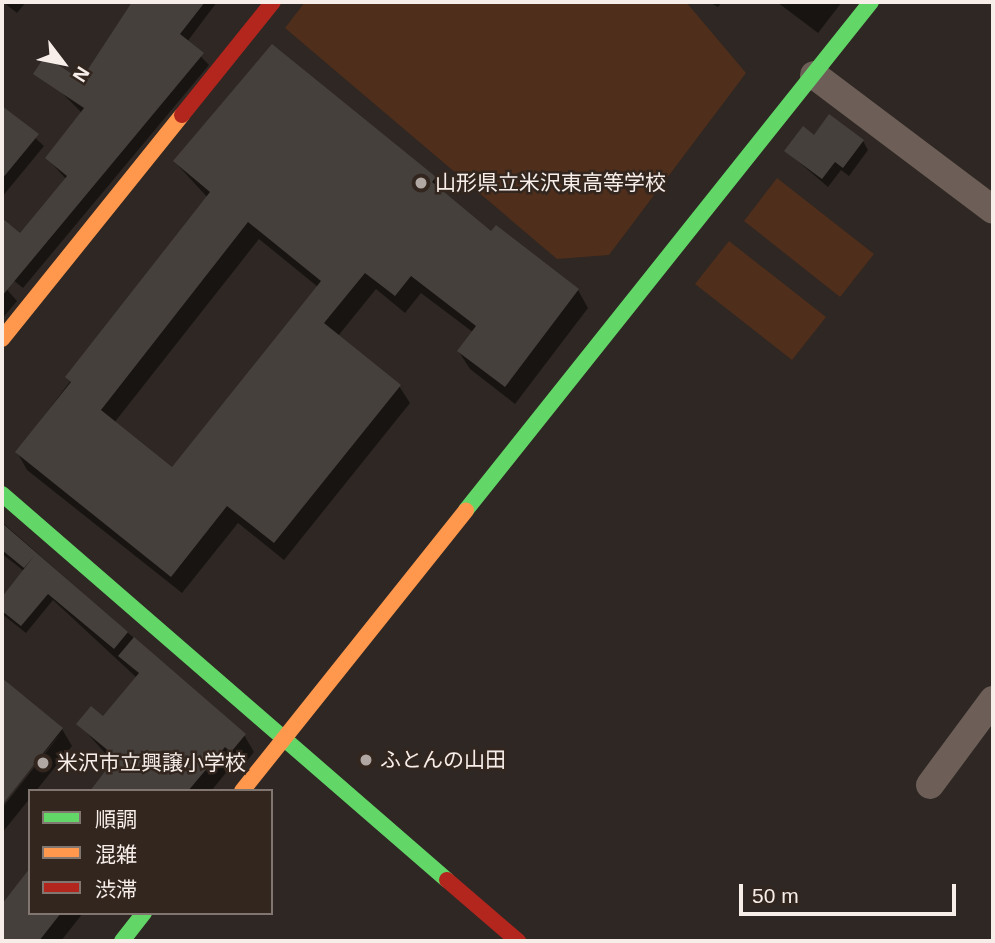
<!DOCTYPE html>
<html>
<head>
<meta charset="utf-8">
<style>
	body { margin:0 }
	#map { position:relative; width:995px; height:943px; overflow:hidden; background:#2e2723; font-family:Helvetica,"Noto Sans JP",sans-serif }
	div>[style] { position:absolute }
	.green>* { inset:0; background:#4f2e1b }
	.shadow>* { inset:0; background:#0007 }
	.building>* { inset:0; background:#46403d }
	.street>* { height:28px; margin:-14px; padding:0 14px; transform-origin:14px; border-radius:14px; background:#6d5f58 }
	.fast>* { height:16px; margin:-8px; padding:0 8px; transform-origin:8px; border-radius:8px; background:#63d668 }
	.slow>* { height:16px; margin:-8px; padding:0 8px; transform-origin:8px; border-radius:8px; background:#ff974d }
	.jam>* { height:16px; margin:-8px; padding:0 8px; transform-origin:8px; border-radius:8px; background:#b3261e }
	.dots>* { width:19px; height:19px; translate:-50% -50%; box-sizing:border-box; border:4px solid #32261f; border-radius:50% }
	span { translate:-50% -50%; white-space:nowrap; text-align:center; line-height:1.15; -webkit-text-stroke:5px #32261f; paint-order:stroke }
	.poi-label { font-size:21px; color:#f7eeea }
	.left { translate:0 -50%; text-align:left }
	.frame { position:absolute; inset:0; border:4px solid #f7eeea; pointer-events:none }
	.legend { position:absolute; left:28px; top:789px; width:245px; height:126px; box-sizing:border-box; background:#32261f; border:2px solid #817670; margin:0; padding:9px 12px; list-style:none; font-size:21px; color:#f7eeea }
	.legend li { display:flex; align-items:center; gap:14px; height:35px }
	.legend b { width:35px; border:2px solid #817670 }
	.north { position:absolute; left:28px; top:28px; width:70px; height:70px; -webkit-text-stroke:5px #32261f; paint-order:stroke; rotate:122deg; font-size:19px; font-weight:700; line-height:28px; text-align:center; color:#f7eeea }
	.north::after { content:''; display:block; margin:auto; width:24px; height:32px; background:#f7eeea; clip-path:polygon(50% 0,100% 100%,50% 72%,0 100%) }
	.scale { position:absolute; left:739px; top:884px; width:217px; height:32px; box-sizing:border-box; border:4px solid #f7eeea; border-top:0; padding-left:9px; font-size:21px; line-height:24px; white-space:nowrap; color:#f7eeea; -webkit-text-stroke:5px #32261f; paint-order:stroke }
</style>
</head>
<body>
<div id="map">
	<div class="green">
		<div style="clip-path:polygon(305px 2px,686px 2px,746px 73px,609px 255px,557px 259px,285px 28px)"></div>
		<div style="clip-path:polygon(777px 178px,874px 254px,840px 297px,744px 221px)"></div>
		<div style="clip-path:polygon(729px 241px,826px 317px,792px 360px,695px 284px)"></div>
	</div>
	<div class="shadow">
		<div style="clip-path:polygon(3px 2px,26px 2px,17px 13px)"></div>
		<div style="clip-path:polygon(134px 2px,147px 10px,154px 2px,217px 2px,187px 42px,209px 65px,23px 288px,2px 271px,2px 221px,20px 235px,66px 179px,47px 158px,82px 113px,62px 93px,81px 82px)"></div>
		<div style="clip-path:polygon(709px 2px,722px 2px,718px 7px)"></div>
		<div style="clip-path:polygon(777px 2px,842px 2px,818px 33px)"></div>
		<div style="clip-path:polygon(2px 108px,44px 146px,2px 197px)"></div>
		<div style="clip-path:polygon(863px 141px,868px 150px,849px 176px,841px 170px,828px 187px,786px 151px)"></div>
		<div style="clip-path:polygon(evenodd,175px 162px,435px 178px,444px 194px,492px 233px,578px 290px,588px 308px,515px 404px,470px 369px,459px 352px,474px 333px,421px 293px,405px 313px,376px 289px,338px 336px,399px 386px,410px 403px,284px 560px,238px 523px,182px 593px,27px 470px,17px 452px,208px 198px,175px 162px,259px 239px,318px 287px,173px 470px,114px 423px,259px 239px)"></div>
		<div style="clip-path:polygon(2px 284px,17px 301px,2px 319px)"></div>
		<div style="clip-path:polygon(2px 522px,244px 735px,254px 752px,241px 768px,235px 762px,211px 791px,92px 791px,114px 763px,79px 724px,104px 718px,137px 678px,53px 600px,26px 633px,2px 614px,2px 600px,24px 571px,2px 554px)"></div>
		<div style="clip-path:polygon(4px 682px,62px 729px,72px 746px,2px 833px,2px 808px,62px 732px,2px 802px)"></div>
		<div style="clip-path:polygon(30px 871px,30px 913px,83px 913px,61px 941px,2px 941px,2px 907px)"></div>
	</div>
	<div class="building">
		<div style="clip-path:polygon(132px 2px,205px 2px,180px 34px,204px 53px,2px 296px,2px 218px,20px 233px,67px 176px,45px 158px,84px 108px,33px 74px,45px 56px,81px 80px)"></div>
		<div style="clip-path:polygon(evenodd,272px 44px,436px 177px,432px 182px,491px 231px,496px 225px,579px 289px,505px 387px,457px 351px,476px 326px,411px 276px,395px 296px,365px 273px,324px 323px,401px 385px,274px 543px,227px 506px,171px 577px,15px 452px,71px 382px,65px 377px,210px 192px,173px 161px,272px 44px,248px 222px,321px 281px,172px 467px,101px 410px,248px 222px)"></div>
		<div style="clip-path:polygon(2px 106px,39px 134px,2px 179px)"></div>
		<div style="clip-path:polygon(829px 114px,864px 140px,843px 168px,835px 162px,822px 179px,784px 151px,803px 126px,814px 135px)"></div>
		<div style="clip-path:polygon(2px 523px,128px 632px,114px 649px,48px 594px,21px 626px,2px 611px,2px 597px,34px 556px,24px 568px,2px 550px)"></div>
		<div style="clip-path:polygon(134px 637px,246px 734px,231px 752px,225px 747px,188px 791px,90px 791px,116px 757px,76px 724px,91px 706px,103px 716px,139px 673px,118px 656px)"></div>
		<div style="clip-path:polygon(2px 678px,63px 728px,2px 805px)"></div>
		<div style="clip-path:polygon(30px 868px,30px 913px,61px 913px,39px 941px,2px 941px,2px 904px)"></div>
	</div>
	<div class="street">
		<div style="left:814px;top:75px;width:224px;rotate:37deg"></div>
		<div style="left:930px;top:785px;width:106px;rotate:-53.5deg"></div>
	</div>
	<div class="fast">
		<div style="left:2px;top:494px;width:589px;rotate:40.94deg"></div>
		<div style="left:466px;top:510px;width:650px;rotate:-51.44deg"></div>
		<div style="left:122px;top:941px;width:36px;rotate:-52deg"></div>
	</div>
	<div class="slow">
		<div style="left:2px;top:339px;width:287px;rotate:-51.2deg"></div>
		<div style="left:242px;top:791px;width:359px;rotate:-51.4deg"></div>
	</div>
	<div class="jam">
		<div style="left:182px;top:115px;width:145px;rotate:-51.2deg"></div>
		<div style="left:447px;top:880px;width:94px;rotate:40.7deg"></div>
	</div>
	<div class="dots">
		<div style="left:421px;top:183px;background:#b1a8a4"></div>
		<div style="left:366px;top:760px;background:#b1a8a4"></div>
		<div style="left:43px;top:763px;background:#b1a8a4"></div>
	</div>
	<div class="poi-label">
		<span class="left" style="left:435px;top:183px">山形県立米沢東高等学校</span>
		<span class="left" style="left:380px;top:760px">ふとんの山田</span>
		<span class="left" style="left:57px;top:763px">米沢市立興譲小学校</span>
	</div>
	<div class="frame"></div>
	<ul class="legend">
	<li><b style="height:9px;background:#63d668"></b>順調</li>
	<li><b style="height:9px;background:#ff974d"></b>混雑</li>
	<li><b style="height:9px;background:#b3261e"></b>渋滞</li>
	</ul>
	<div class="north">N</div>
	<div class="scale">50 m</div>
</div>
</body>
</html>
